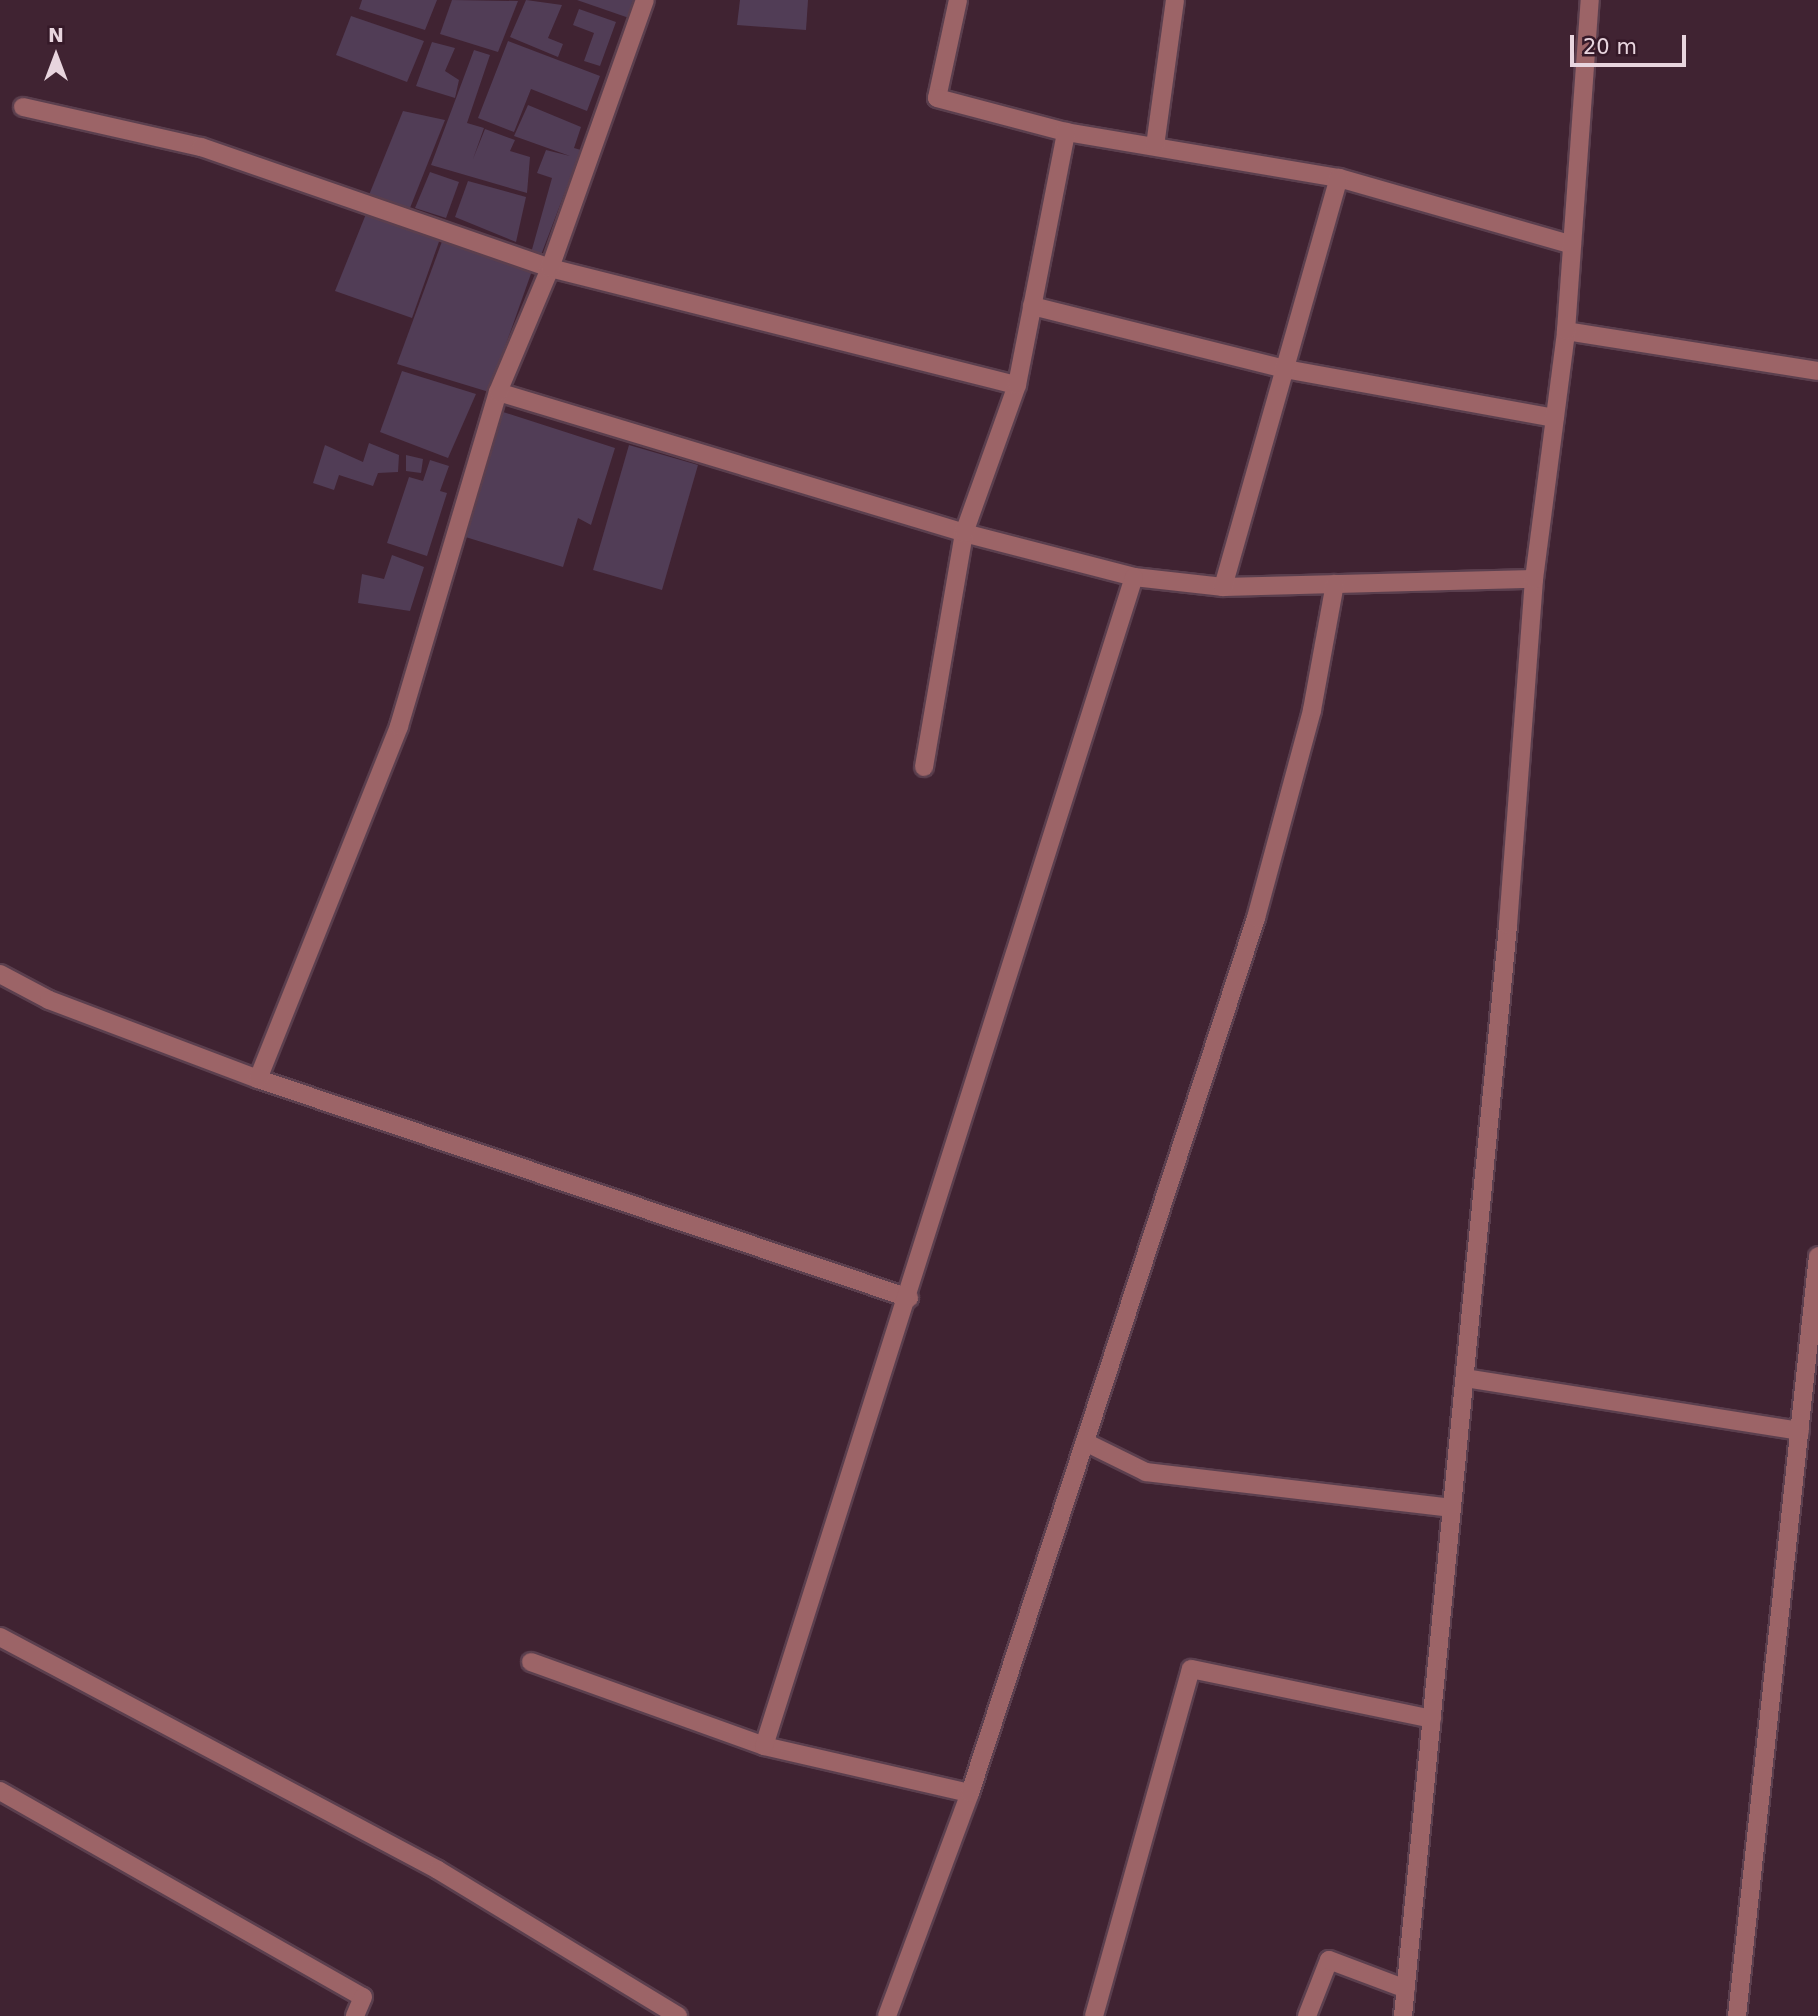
<!DOCTYPE html>
<html>
<head>
<meta charset="utf-8">
<style>
	body { margin:0 }
	#map { position:relative; width:1818px; height:2016px; overflow:hidden; background:#402332; font-family:"DejaVu Sans",sans-serif }
	div>[style] { position:absolute }
	.building>* { inset:0; background:#513d56 }
	.roads { filter:drop-shadow(2px 0 #5b3f4e) drop-shadow(-2px 0 #5b3f4e) drop-shadow(0 2px #5b3f4e) drop-shadow(0 -2px #5b3f4e) }
	.minor>* { height:18px; margin:-9px; padding:0 9px; transform-origin:9px; border-radius:9px; background:#9c6467 }
	span { translate:-50% -50%; white-space:nowrap; text-align:center; line-height:1.15; -webkit-text-stroke:7px #351928; paint-order:stroke }
	.north { position:absolute; left:21px; top:21px; width:70px; height:70px; -webkit-text-stroke:5px #351928; paint-order:stroke; rotate:0deg; font-size:19px; font-weight:700; line-height:28px; text-align:center; color:#e8d5de }
	.north::after { content:''; display:block; margin:auto; width:24px; height:32px; background:#e8d5de; clip-path:polygon(50% 0,100% 100%,50% 72%,0 100%) }
	.scale { position:absolute; left:1570px; top:35px; width:116px; height:32px; box-sizing:border-box; border:4px solid #e8d5de; border-top:0; padding-left:9px; font-size:21px; line-height:24px; white-space:nowrap; color:#e8d5de; -webkit-text-stroke:5px #351928; paint-order:stroke }
</style>
</head>
<body>
<div id="map">
	<div class="building">
		<div style="clip-path:polygon(362px 0,437px 0,425px 30px,359px 9px)"></div>
		<div style="clip-path:polygon(452px 0,518px 1px,498px 52px,440px 34px)"></div>
		<div style="clip-path:polygon(526px 0,562px 5px,548px 38px,563px 44px,558px 57px,510px 37px)"></div>
		<div style="clip-path:polygon(577px 0,634px 0,629px 18px)"></div>
		<div style="clip-path:polygon(740px 0,808px 0,806px 30px,737px 25px)"></div>
		<div style="clip-path:polygon(579px 9px,616px 22px,600px 66px,584px 61px,594px 33px,573px 25px)"></div>
		<div style="clip-path:polygon(351px 16px,424px 41px,407px 82px,336px 55px)"></div>
		<div style="clip-path:polygon(508px 41px,600px 76px,587px 111px,531px 89px,514px 132px,478px 118px)"></div>
		<div style="clip-path:polygon(432px 42px,455px 48px,445px 71px,459px 80px,455px 98px,416px 86px)"></div>
		<div style="clip-path:polygon(474px 50px,490px 55px,467px 123px,484px 128px,473px 159px,485px 129px,515px 140px,510px 151px,530px 157px,527px 193px,431px 165px)"></div>
		<div style="clip-path:polygon(528px 105px,581px 127px,574px 148px,581px 150px,541px 255px,531px 253px,552px 178px,537px 173px,546px 150px,570px 156px,514px 136px)"></div>
		<div style="clip-path:polygon(403px 111px,445px 120px,410px 208px,369px 195px)"></div>
		<div style="clip-path:polygon(430px 172px,459px 182px,446px 218px,415px 208px)"></div>
		<div style="clip-path:polygon(468px 181px,526px 197px,516px 242px,455px 217px)"></div>
		<div style="clip-path:polygon(368px 209px,441px 236px,412px 318px,335px 291px)"></div>
		<div style="clip-path:polygon(444px 236px,533px 268px,489px 392px,397px 364px)"></div>
		<div style="clip-path:polygon(402px 371px,476px 394px,448px 458px,380px 432px)"></div>
		<div style="clip-path:polygon(500px 411px,615px 448px,591px 525px,578px 518px,563px 567px,459px 535px)"></div>
		<div style="clip-path:polygon(369px 443px,399px 455px,398px 472px,378px 473px,373px 486px,339px 475px,334px 490px,313px 483px,325px 445px,363px 462px)"></div>
		<div style="clip-path:polygon(629px 445px,698px 465px,662px 590px,593px 570px)"></div>
		<div style="clip-path:polygon(406px 455px,423px 459px,421px 473px,406px 471px)"></div>
		<div style="clip-path:polygon(430px 460px,449px 466px,440px 491px,447px 493px,427px 556px,387px 543px,409px 477px,423px 481px)"></div>
		<div style="clip-path:polygon(392px 555px,424px 567px,410px 611px,358px 603px,362px 574px,384px 579px)"></div>
	</div>
	<div class="roads">
		<div class="minor">
			<div style="left:958px;top:0;width:100px;rotate:102.1deg"></div>
			<div style="left:937px;top:98px;width:133px;rotate:14.8deg"></div>
			<div style="left:1066px;top:132px;width:277px;rotate:9.6deg"></div>
			<div style="left:1339px;top:178px;width:242px;rotate:16deg"></div>
			<div style="left:23px;top:107px;width:182px;rotate:12.7deg"></div>
			<div style="left:201px;top:147px;width:369px;rotate:19.1deg"></div>
			<div style="left:550px;top:268px;width:481px;rotate:14.1deg"></div>
			<div style="left:1155px;top:146px;width:147px;rotate:-82.2deg"></div>
			<div style="left:1032px;top:306px;width:261px;rotate:14deg"></div>
			<div style="left:1285px;top:369px;width:274px;rotate:10.3deg"></div>
			<div style="left:1566px;top:331px;width:255px;rotate:9deg"></div>
			<div style="left:498px;top:392px;width:487px;rotate:16.8deg"></div>
			<div style="left:964px;top:533px;width:176px;rotate:14.5deg"></div>
			<div style="left:1134px;top:577px;width:90px;rotate:6.4deg"></div>
			<div style="left:1223px;top:587px;width:311px;rotate:-1.5deg"></div>
			<div style="left:1223px;top:587px;width:425px;rotate:-74.2deg"></div>
			<div style="left:924px;top:767px;width:237px;rotate:-80.3deg"></div>
			<div style="left:964px;top:533px;width:157px;rotate:-70.3deg"></div>
			<div style="left:1017px;top:385px;width:258px;rotate:-79deg"></div>
			<div style="left:0;top:974px;width:55px;rotate:28deg"></div>
			<div style="left:49px;top:1000px;width:223px;rotate:20.7deg"></div>
			<div style="left:258px;top:1079px;width:687px;rotate:18.59deg"></div>
			<div style="left:258px;top:1079px;width:380px;rotate:-68.2deg"></div>
			<div style="left:399px;top:726px;width:348px;rotate:-73.5deg"></div>
			<div style="left:498px;top:392px;width:134px;rotate:-67.2deg"></div>
			<div style="left:550px;top:268px;width:284px;rotate:-70.5deg"></div>
			<div style="left:1465px;top:1378px;width:339px;rotate:9deg"></div>
			<div style="left:1085px;top:1442px;width:68px;rotate:26.2deg"></div>
			<div style="left:1146px;top:1472px;width:308px;rotate:6.7deg"></div>
			<div style="left:0;top:1637px;width:496px;rotate:28deg"></div>
			<div style="left:438px;top:1870px;width:281px;rotate:31.3deg"></div>
			<div style="left:531px;top:1662px;width:248px;rotate:19.8deg"></div>
			<div style="left:764px;top:1746px;width:211px;rotate:12.9deg"></div>
			<div style="left:764px;top:1746px;width:1226px;rotate:-72.44deg"></div>
			<div style="left:0;top:1791px;width:417px;rotate:29.6deg"></div>
			<div style="left:363px;top:1997px;width:21px;rotate:113deg"></div>
			<div style="left:887px;top:2016px;width:238px;rotate:-69.6deg"></div>
			<div style="left:970px;top:1793px;width:921px;rotate:-71.9deg"></div>
			<div style="left:1256px;top:918px;width:215px;rotate:-74.9deg"></div>
			<div style="left:1312px;top:710px;width:128px;rotate:-79.7deg"></div>
			<div style="left:1094px;top:2016px;width:360px;rotate:-74.4deg"></div>
			<div style="left:1191px;top:1669px;width:246px;rotate:11.7deg"></div>
			<div style="left:1307px;top:2016px;width:60px;rotate:-68.6deg"></div>
			<div style="left:1329px;top:1960px;width:82px;rotate:20.6deg"></div>
			<div style="left:1403px;top:2016px;width:1096px;rotate:-84.5deg"></div>
			<div style="left:1508px;top:925px;width:347px;rotate:-85.7deg"></div>
			<div style="left:1534px;top:579px;width:250px;rotate:-82.6deg"></div>
			<div style="left:1566px;top:331px;width:332px;rotate:-85.9deg"></div>
			<div style="left:1737px;top:2016px;width:764px;rotate:-83.92deg"></div>
		</div>
	</div>
	<div class="north">N</div>
	<div class="scale">20 m</div>
</div>
</body>
</html>
